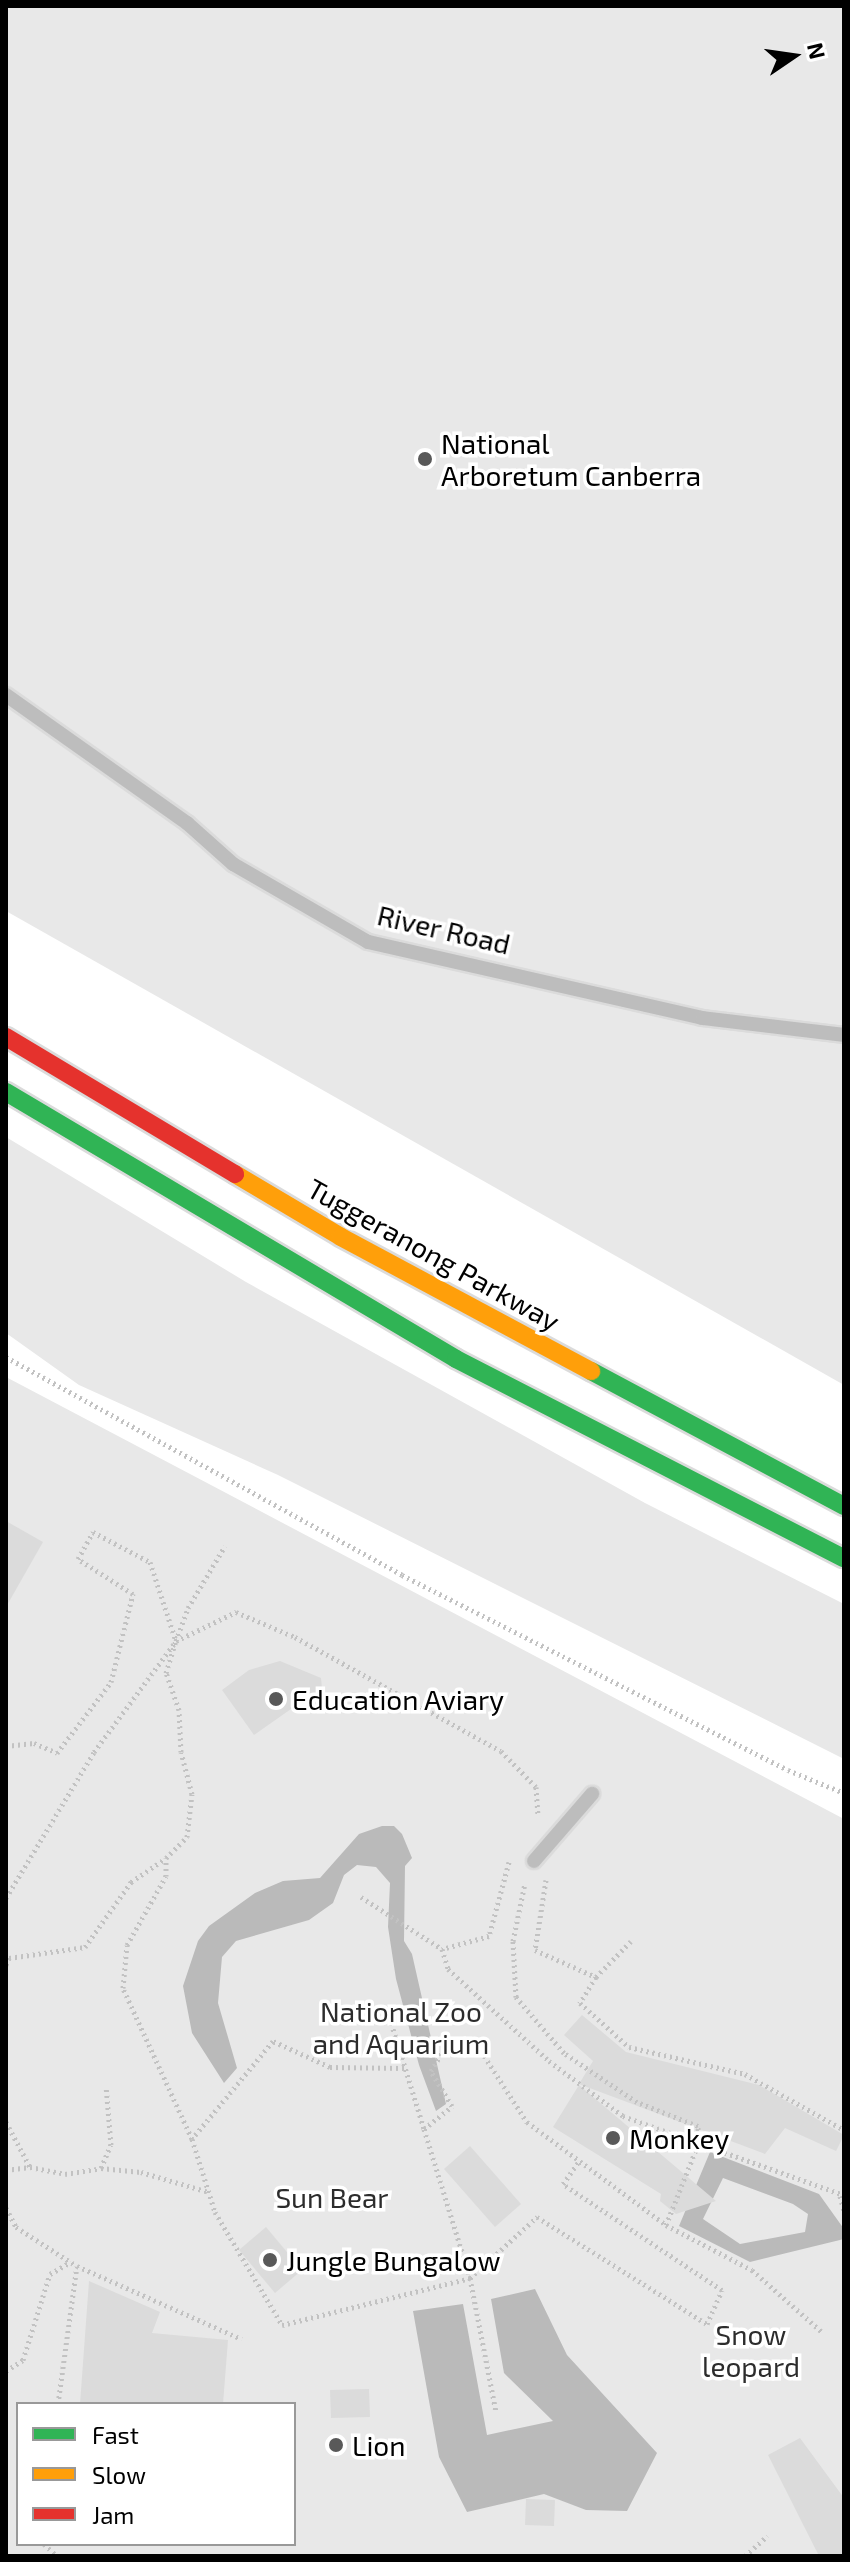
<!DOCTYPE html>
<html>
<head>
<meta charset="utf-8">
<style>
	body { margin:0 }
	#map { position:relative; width:850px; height:2562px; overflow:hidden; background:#fff; font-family:"Exo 2",sans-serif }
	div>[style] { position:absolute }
	.green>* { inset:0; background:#e8e8e8 }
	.water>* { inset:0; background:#bababa }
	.building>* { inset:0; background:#dbdbdb }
	.path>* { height:5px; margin-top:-2.5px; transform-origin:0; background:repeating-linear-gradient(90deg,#c2c2c2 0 2px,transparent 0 6px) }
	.roads { filter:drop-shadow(2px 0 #dbdbdb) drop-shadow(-2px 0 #dbdbdb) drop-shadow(0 2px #dbdbdb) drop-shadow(0 -2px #dbdbdb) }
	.lane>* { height:14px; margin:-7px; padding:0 7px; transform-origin:7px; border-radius:7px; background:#bdbdbd }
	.fast>* { height:18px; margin:-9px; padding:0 9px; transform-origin:9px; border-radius:9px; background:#30b455 }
	.slow>* { height:18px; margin:-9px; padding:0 9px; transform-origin:9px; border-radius:9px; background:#ff9f0a }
	.jam>* { height:18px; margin:-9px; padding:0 9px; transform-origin:9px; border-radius:9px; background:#e5322d }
	.dots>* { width:22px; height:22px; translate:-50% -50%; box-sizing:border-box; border:4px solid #fff; border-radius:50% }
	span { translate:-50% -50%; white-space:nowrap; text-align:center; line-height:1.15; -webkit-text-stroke:7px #fff; paint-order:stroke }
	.poi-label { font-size:28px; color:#000 }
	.left { translate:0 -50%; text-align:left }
	.street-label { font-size:28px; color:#000 }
	.park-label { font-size:28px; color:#2c2c2c }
	.frame { position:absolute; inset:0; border:8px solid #000; pointer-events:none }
	.legend { position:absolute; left:16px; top:2402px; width:280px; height:144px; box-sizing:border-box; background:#fff; border:2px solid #999; margin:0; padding:10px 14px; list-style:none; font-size:24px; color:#000 }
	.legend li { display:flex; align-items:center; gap:16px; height:40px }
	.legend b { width:40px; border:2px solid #999 }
	.north { position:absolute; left:754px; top:16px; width:80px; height:80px; -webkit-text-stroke:6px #fff; paint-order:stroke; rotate:77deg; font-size:22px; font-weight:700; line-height:32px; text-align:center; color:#000 }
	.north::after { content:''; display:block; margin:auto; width:28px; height:36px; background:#000; clip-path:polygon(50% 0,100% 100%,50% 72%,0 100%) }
</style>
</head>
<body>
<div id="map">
	<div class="green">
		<div style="clip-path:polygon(6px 6px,844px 6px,844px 1385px,6px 911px)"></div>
		<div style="clip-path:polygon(6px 1137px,246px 1282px,645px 1503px,844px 1604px,844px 1759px,278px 1475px,79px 1385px,6px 1333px)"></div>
		<div style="clip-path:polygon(evenodd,6px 1377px,844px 1819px,844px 2556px,6px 2556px,6px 1377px,18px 2404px,294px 2404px,294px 2544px,18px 2544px,18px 2404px)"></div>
	</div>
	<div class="water">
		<div style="clip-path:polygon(382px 1826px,394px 1826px,402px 1834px,412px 1858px,405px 1866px,404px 1941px,412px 1954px,446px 2104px,436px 2111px,419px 2065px,396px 1979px,388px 1927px,390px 1883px,376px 1867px,357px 1865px,344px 1875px,333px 1903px,309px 1920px,236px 1941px,222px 1957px,218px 2003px,237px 2068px,224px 2083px,192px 2033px,183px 1986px,198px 1941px,209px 1926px,255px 1893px,283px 1881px,320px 1878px,359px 1834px)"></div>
		<div style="clip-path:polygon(evenodd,710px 2152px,819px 2194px,844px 2229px,844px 2239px,750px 2262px,679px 2226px,710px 2152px,723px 2178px,793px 2204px,808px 2214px,805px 2232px,740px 2244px,703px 2219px,723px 2178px)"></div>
		<div style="clip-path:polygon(535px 2289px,567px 2355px,657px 2453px,627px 2511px,586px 2510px,544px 2494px,467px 2512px,439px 2457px,413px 2311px,463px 2304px,487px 2435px,553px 2421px,504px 2373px,491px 2299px)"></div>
	</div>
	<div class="building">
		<div style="clip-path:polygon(6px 1521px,43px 1542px,6px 1607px)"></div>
		<div style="clip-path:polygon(280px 1661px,321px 1678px,324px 1709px,291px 1709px,254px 1735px,222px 1690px,249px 1670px)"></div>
		<div style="clip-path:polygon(582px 2015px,626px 2052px,759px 2085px,844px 2135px,836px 2151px,785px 2128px,765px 2154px,579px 2084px,593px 2061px,564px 2035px)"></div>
		<div style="clip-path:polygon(579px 2085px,716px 2201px,676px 2214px,660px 2201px,661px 2194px,553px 2127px)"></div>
		<div style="clip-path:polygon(470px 2146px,521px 2204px,495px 2227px,444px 2169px)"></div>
		<div style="clip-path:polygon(266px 2227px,302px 2270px,275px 2293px,239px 2250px)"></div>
		<div style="clip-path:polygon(89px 2281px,160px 2312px,152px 2333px,228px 2340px,223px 2404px,80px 2404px)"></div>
		<div style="clip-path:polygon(369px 2389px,370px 2417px,331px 2418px,330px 2390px)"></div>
		<div style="clip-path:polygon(800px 2438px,844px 2498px,844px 2556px,819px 2556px,768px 2455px)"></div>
		<div style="clip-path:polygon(526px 2499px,555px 2500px,554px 2526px,525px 2525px)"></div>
	</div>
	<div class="path">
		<div style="left:6px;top:1357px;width:452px;rotate:28.8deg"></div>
		<div style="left:402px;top:1575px;width:432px;rotate:26.8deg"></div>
		<div style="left:788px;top:1770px;width:61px;rotate:22.3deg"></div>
		<div style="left:6px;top:1746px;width:28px;rotate:-6deg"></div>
		<div style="left:34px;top:1743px;width:25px;rotate:23deg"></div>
		<div style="left:57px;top:1753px;width:89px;rotate:-52.7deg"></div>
		<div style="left:111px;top:1682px;width:91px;rotate:-76deg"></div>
		<div style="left:133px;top:1594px;width:65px;rotate:-147.5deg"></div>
		<div style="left:78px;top:1559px;width:31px;rotate:-61deg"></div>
		<div style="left:93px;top:1532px;width:64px;rotate:27.8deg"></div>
		<div style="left:150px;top:1562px;width:83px;rotate:71.8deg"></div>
		<div style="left:509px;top:1862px;width:77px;rotate:105.1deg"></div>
		<div style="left:489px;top:1936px;width:49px;rotate:164.5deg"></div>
		<div style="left:442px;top:1949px;width:21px;rotate:73deg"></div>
		<div style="left:448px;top:1969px;width:137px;rotate:42.3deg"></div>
		<div style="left:549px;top:2061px;width:92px;rotate:36.6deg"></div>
		<div style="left:623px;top:2116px;width:235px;rotate:19.7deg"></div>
		<div style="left:546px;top:1880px;width:71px;rotate:98.9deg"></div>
		<div style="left:535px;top:1950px;width:67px;rotate:23.9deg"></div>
		<div style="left:596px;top:1977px;width:50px;rotate:-45.8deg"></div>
		<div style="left:361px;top:1897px;width:96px;rotate:32.7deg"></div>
		<div style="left:6px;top:1898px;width:170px;rotate:-58.9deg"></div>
		<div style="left:94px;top:1752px;width:138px;rotate:-53.5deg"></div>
		<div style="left:176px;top:1641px;width:35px;rotate:-70deg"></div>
		<div style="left:188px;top:1608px;width:72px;rotate:-59.2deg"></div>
		<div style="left:6px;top:1965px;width:8px;rotate:-67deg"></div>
		<div style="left:9px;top:1958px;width:77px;rotate:-8.2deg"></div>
		<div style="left:85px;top:1947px;width:80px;rotate:-54.7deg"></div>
		<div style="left:131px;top:1882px;width:42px;rotate:-34.4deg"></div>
		<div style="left:596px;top:1977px;width:31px;rotate:122deg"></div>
		<div style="left:580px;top:2003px;width:66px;rotate:41.9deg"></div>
		<div style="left:629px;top:2047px;width:119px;rotate:13.1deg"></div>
		<div style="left:745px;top:2074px;width:114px;rotate:29.5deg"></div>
		<div style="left:386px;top:2006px;width:129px;rotate:72.8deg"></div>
		<div style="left:424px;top:2129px;width:36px;rotate:-39deg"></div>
		<div style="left:452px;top:2106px;width:41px;rotate:-121deg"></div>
		<div style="left:431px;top:2071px;width:35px;rotate:-59deg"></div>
		<div style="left:449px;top:2041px;width:34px;rotate:17deg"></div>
		<div style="left:481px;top:2051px;width:85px;rotate:57.1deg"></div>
		<div style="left:527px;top:2122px;width:173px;rotate:36.5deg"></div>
		<div style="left:666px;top:2225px;width:89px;rotate:-68.3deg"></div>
		<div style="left:699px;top:2142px;width:16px;rotate:-94deg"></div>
		<div style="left:698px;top:2126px;width:66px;rotate:-158.5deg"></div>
		<div style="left:637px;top:2102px;width:88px;rotate:-146.1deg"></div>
		<div style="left:564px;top:2053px;width:74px;rotate:-130.6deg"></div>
		<div style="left:516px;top:1997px;width:56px;rotate:-93.1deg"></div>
		<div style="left:513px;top:1941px;width:59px;rotate:-78.3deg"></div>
		<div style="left:404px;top:2068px;width:74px;rotate:-179.2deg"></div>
		<div style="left:330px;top:2067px;width:63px;rotate:-155.5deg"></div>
		<div style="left:273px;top:2041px;width:127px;rotate:129.6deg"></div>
		<div style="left:192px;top:2139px;width:166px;rotate:-114.6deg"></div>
		<div style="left:123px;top:1988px;width:43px;rotate:-84.7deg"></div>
		<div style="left:127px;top:1945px;width:79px;rotate:-60.5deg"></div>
		<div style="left:166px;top:1876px;width:18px;rotate:-90deg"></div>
		<div style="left:166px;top:1858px;width:30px;rotate:-45deg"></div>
		<div style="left:187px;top:1837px;width:43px;rotate:-83.4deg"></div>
		<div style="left:192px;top:1794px;width:43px;rotate:-104.7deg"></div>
		<div style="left:181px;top:1752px;width:42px;rotate:-92.7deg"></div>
		<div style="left:179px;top:1710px;width:39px;rotate:-109deg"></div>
		<div style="left:166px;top:1673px;width:34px;rotate:-73deg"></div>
		<div style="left:176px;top:1641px;width:67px;rotate:-25.8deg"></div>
		<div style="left:236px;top:1612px;width:64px;rotate:23deg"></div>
		<div style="left:295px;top:1637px;width:235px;rotate:29deg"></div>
		<div style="left:501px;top:1751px;width:50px;rotate:45.8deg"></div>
		<div style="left:536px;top:1787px;width:29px;rotate:86deg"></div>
		<div style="left:6px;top:2122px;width:51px;rotate:61.9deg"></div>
		<div style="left:30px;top:2167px;width:36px;rotate:11deg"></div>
		<div style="left:65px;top:2174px;width:36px;rotate:-9deg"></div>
		<div style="left:101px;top:2168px;width:40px;rotate:5.7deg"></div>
		<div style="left:141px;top:2172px;width:71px;rotate:16.4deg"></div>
		<div style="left:424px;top:2129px;width:156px;rotate:72.8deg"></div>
		<div style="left:470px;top:2278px;width:136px;rotate:79deg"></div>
		<div style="left:192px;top:2139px;width:77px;rotate:72.5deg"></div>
		<div style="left:215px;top:2212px;width:131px;rotate:59.3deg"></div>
		<div style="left:282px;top:2325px;width:194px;rotate:-14deg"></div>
		<div style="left:470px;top:2278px;width:91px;rotate:-42.3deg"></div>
		<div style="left:537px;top:2217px;width:201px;rotate:32.2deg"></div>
		<div style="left:707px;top:2324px;width:37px;rotate:-66deg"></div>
		<div style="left:722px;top:2290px;width:191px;rotate:-146.3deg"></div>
		<div style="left:563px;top:2184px;width:28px;rotate:-55deg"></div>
		<div style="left:101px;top:2168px;width:25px;rotate:-67deg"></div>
		<div style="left:111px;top:2145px;width:59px;rotate:-94.8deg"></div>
		<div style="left:6px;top:2170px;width:24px;rotate:-7deg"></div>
		<div style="left:840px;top:2196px;width:16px;rotate:75deg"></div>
		<div style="left:6px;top:2208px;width:21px;rotate:62deg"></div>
		<div style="left:16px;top:2227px;width:72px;rotate:32.6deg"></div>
		<div style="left:77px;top:2266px;width:180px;rotate:23.9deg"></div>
		<div style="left:666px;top:2225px;width:97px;rotate:27.6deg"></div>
		<div style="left:752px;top:2270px;width:94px;rotate:41.5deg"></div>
		<div style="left:6px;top:2371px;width:20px;rotate:-33deg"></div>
		<div style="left:23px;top:2360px;width:90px;rotate:-72.6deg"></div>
		<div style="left:50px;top:2274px;width:24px;rotate:-30deg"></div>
		<div style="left:58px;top:2404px;width:139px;rotate:-82.2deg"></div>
		<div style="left:44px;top:2544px;width:18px;rotate:43deg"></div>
		<div style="left:745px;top:2556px;width:30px;rotate:-42deg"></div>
	</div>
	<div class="roads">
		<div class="lane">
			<div style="left:6px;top:695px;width:222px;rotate:35.3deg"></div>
			<div style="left:187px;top:823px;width:62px;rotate:41.7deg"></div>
			<div style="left:233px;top:864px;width:156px;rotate:30deg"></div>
			<div style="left:368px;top:942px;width:343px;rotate:12.8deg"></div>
			<div style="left:702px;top:1018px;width:143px;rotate:6.8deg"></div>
			<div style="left:534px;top:1861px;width:89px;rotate:-49.1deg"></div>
		</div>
		<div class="fast">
			<div style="left:6px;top:1092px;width:523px;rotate:30.68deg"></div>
			<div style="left:456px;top:1359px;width:436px;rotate:27.2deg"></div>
			<div style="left:591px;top:1371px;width:287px;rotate:28.1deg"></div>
		</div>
		<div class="slow">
			<div style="left:235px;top:1174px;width:123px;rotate:30.7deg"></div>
			<div style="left:341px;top:1237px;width:284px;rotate:28.2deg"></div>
		</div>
		<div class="jam">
			<div style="left:6px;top:1037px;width:267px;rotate:30.9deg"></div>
		</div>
	</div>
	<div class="dots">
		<div style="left:425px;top:459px;background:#595959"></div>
		<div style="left:276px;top:1699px;background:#595959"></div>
		<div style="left:613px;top:2138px;background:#595959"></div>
		<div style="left:270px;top:2260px;background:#595959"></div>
		<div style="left:336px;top:2445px;background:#595959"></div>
	</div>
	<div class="poi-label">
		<span class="left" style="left:441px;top:459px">National<br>Arboretum Canberra</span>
		<span class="left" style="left:292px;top:1699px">Education Aviary</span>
		<span class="left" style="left:629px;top:2138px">Monkey</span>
		<span class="left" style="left:286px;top:2260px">Jungle Bungalow</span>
		<span class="left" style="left:352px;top:2445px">Lion</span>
	</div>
	<div class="street-label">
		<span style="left:444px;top:929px;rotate:13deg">River Road</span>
		<span style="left:434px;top:1254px;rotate:29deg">Tuggeranong Parkway</span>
	</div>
	<div class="park-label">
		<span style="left:401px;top:2027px">National Zoo<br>and Aquarium</span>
		<span style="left:332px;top:2197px">Sun Bear</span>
		<span style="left:751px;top:2350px">Snow<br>leopard</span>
	</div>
	<div class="frame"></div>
	<ul class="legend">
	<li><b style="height:10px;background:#30b455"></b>Fast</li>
	<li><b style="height:10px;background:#ff9f0a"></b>Slow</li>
	<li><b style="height:10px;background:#e5322d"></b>Jam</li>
	</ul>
	<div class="north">N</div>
</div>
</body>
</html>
